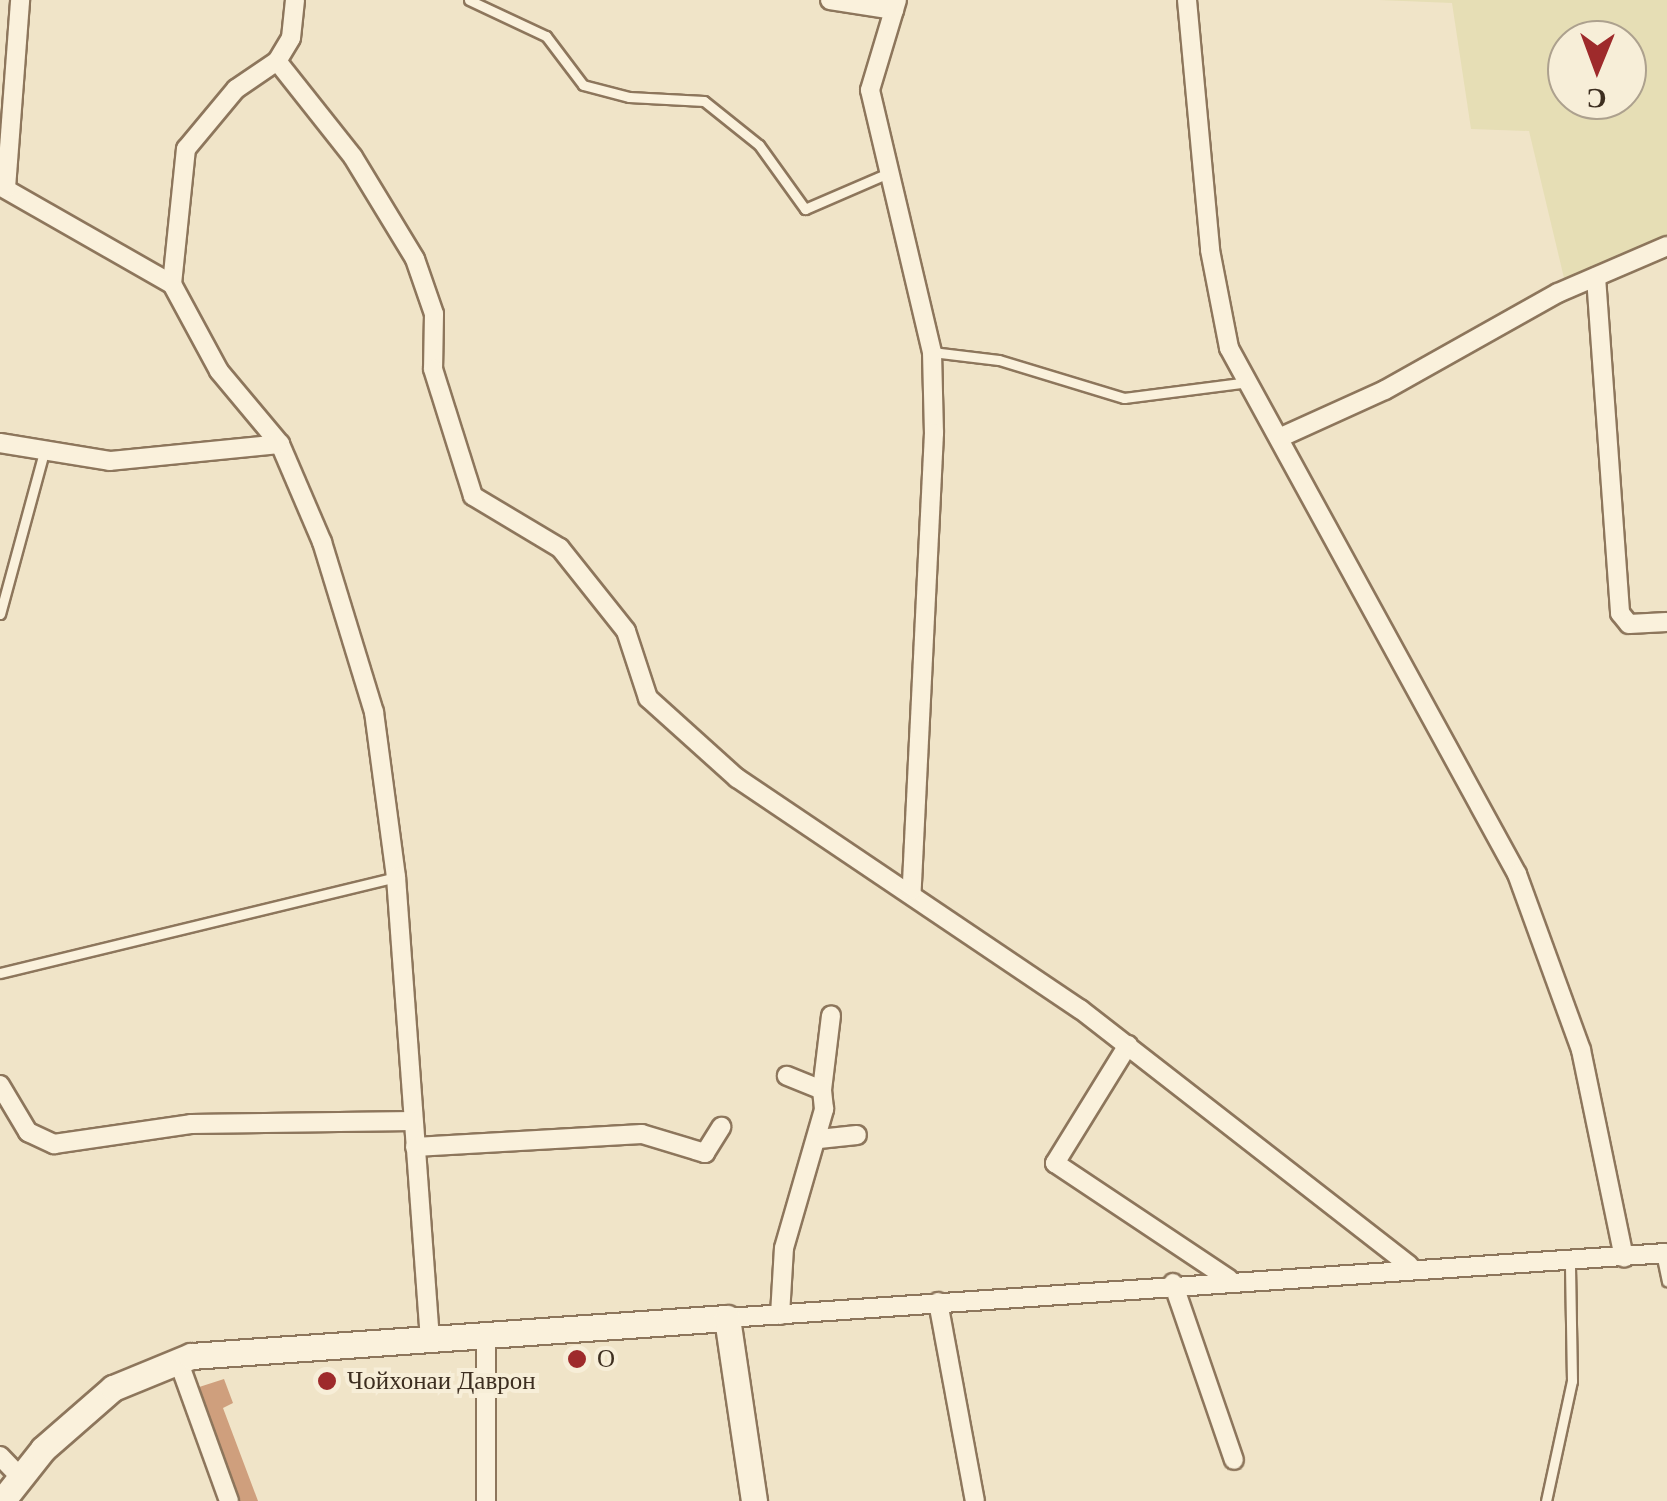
<!DOCTYPE html>
<html>
<head>
<meta charset="utf-8">
<style>
	body { margin:0 }
	#map { position:relative; width:1667px; height:1501px; overflow:hidden; background:#f0e4c8; font-family:"Times New Roman",serif }
	div>[style] { position:absolute }
	.farmland>* { inset:0; background:#e6deb5 }
	.building>* { inset:0; background:#cf9f7d }
	.roads { filter:drop-shadow(2px 0 #8d765c) drop-shadow(-2px 0 #8d765c) drop-shadow(0 2px #8d765c) drop-shadow(0 -2px #8d765c) }
	.service>* { height:9px; margin:-4.5px; padding:0 4.5px; transform-origin:4.5px; border-radius:4.5px; background:#faf1dc }
	.minor>* { height:18px; margin:-9px; padding:0 9px; transform-origin:9px; border-radius:9px; background:#faf1dc }
	.secondary>* { height:25px; margin:-12.5px; padding:0 12.5px; transform-origin:12.5px; border-radius:12.5px; background:#faf1dc }
	.dots>* { width:28px; height:28px; translate:-50% -50%; box-sizing:border-box; border:5px solid #f7eed8; border-radius:50% }
	span { translate:-50% -50%; white-space:nowrap; text-align:center; line-height:1.15; -webkit-text-stroke:8px #f7eed8; paint-order:stroke }
	.poi-label { font-size:25px; color:#3d2e20 }
	.left { translate:0 -50%; text-align:left }
	.north { position:absolute; left:1547px; top:20px; width:100px; height:100px; box-sizing:border-box; background:#f7eed8; border:2px solid #ada18e; border-radius:50%; rotate:181deg; font-size:28px; font-weight:700; line-height:40px; text-align:center; color:#3d2e20 }
	.north::after { content:''; display:block; margin:auto; width:35px; height:45px; background:#9e2a2b; clip-path:polygon(50% 0,100% 100%,50% 72%,0 100%) }
</style>
</head>
<body>
<div id="map">
	<div class="farmland">
		<div style="clip-path:polygon(evenodd,1379px 0,1667px 0,1667px 255px,1569px 299px,1529px 131px,1471px 129px,1452px 3px,1379px 0,1567px 40px,1627px 40px,1627px 100px,1567px 100px,1567px 40px)"></div>
	</div>
	<div class="building">
		<div style="clip-path:polygon(224px 1379px,233px 1403px,223px 1408px,258px 1501px,239px 1501px,193px 1389px)"></div>
	</div>
	<div class="roads">
		<div class="service">
			<div style="left:469px;top:0;width:85px;rotate:25.1deg"></div>
			<div style="left:546px;top:36px;width:61px;rotate:52.9deg"></div>
			<div style="left:583px;top:85px;width:48px;rotate:14.6deg"></div>
			<div style="left:629px;top:97px;width:75px;rotate:3.1deg"></div>
			<div style="left:704px;top:101px;width:70px;rotate:38.7deg"></div>
			<div style="left:759px;top:145px;width:79px;rotate:54.3deg"></div>
			<div style="left:805px;top:209px;width:88px;rotate:-23.4deg"></div>
			<div style="left:932px;top:352px;width:67px;rotate:6.8deg"></div>
			<div style="left:999px;top:360px;width:131px;rotate:16.9deg"></div>
			<div style="left:1124px;top:398px;width:118px;rotate:-7.3deg"></div>
			<div style="left:0;top:614px;width:168px;rotate:-74.8deg"></div>
			<div style="left:0;top:973px;width:407px;rotate:-13.6deg"></div>
			<div style="left:1661px;top:1253px;width:29px;rotate:78deg"></div>
			<div style="left:1546px;top:1501px;width:123px;rotate:-77.8deg"></div>
			<div style="left:1572px;top:1381px;width:120px;rotate:-91deg"></div>
		</div>
		<div class="minor">
			<div style="left:295px;top:0;width:38px;rotate:96deg"></div>
			<div style="left:291px;top:38px;width:27px;rotate:121deg"></div>
			<div style="left:277px;top:61px;width:122px;rotate:51.6deg"></div>
			<div style="left:353px;top:157px;width:119px;rotate:58.7deg"></div>
			<div style="left:415px;top:259px;width:58px;rotate:70.9deg"></div>
			<div style="left:434px;top:314px;width:55px;rotate:91deg"></div>
			<div style="left:433px;top:369px;width:133px;rotate:72.5deg"></div>
			<div style="left:473px;top:496px;width:101px;rotate:30.9deg"></div>
			<div style="left:560px;top:548px;width:106px;rotate:51.5deg"></div>
			<div style="left:626px;top:631px;width:71px;rotate:71.8deg"></div>
			<div style="left:648px;top:698px;width:120px;rotate:42deg"></div>
			<div style="left:737px;top:778px;width:414px;rotate:34deg"></div>
			<div style="left:1080px;top:1009px;width:417px;rotate:37.9deg"></div>
			<div style="left:830px;top:0;width:65px;rotate:8.9deg"></div>
			<div style="left:897px;top:0;width:94px;rotate:106.7deg"></div>
			<div style="left:870px;top:90px;width:269px;rotate:76.7deg"></div>
			<div style="left:932px;top:352px;width:81px;rotate:88.6deg"></div>
			<div style="left:934px;top:433px;width:458px;rotate:92.8deg"></div>
			<div style="left:1187px;top:0;width:251px;rotate:84.7deg"></div>
			<div style="left:1210px;top:250px;width:100px;rotate:79deg"></div>
			<div style="left:1229px;top:348px;width:600px;rotate:61.3deg"></div>
			<div style="left:1517px;top:874px;width:187px;rotate:70deg"></div>
			<div style="left:1581px;top:1050px;width:212px;rotate:78.3deg"></div>
			<div style="left:0;top:186px;width:198px;rotate:29.7deg"></div>
			<div style="left:172px;top:284px;width:99px;rotate:61.6deg"></div>
			<div style="left:219px;top:371px;width:95px;rotate:50.1deg"></div>
			<div style="left:280px;top:444px;width:107px;rotate:66.8deg"></div>
			<div style="left:322px;top:542px;width:178px;rotate:73deg"></div>
			<div style="left:374px;top:712px;width:166px;rotate:82.4deg"></div>
			<div style="left:396px;top:877px;width:460px;rotate:85.8deg"></div>
			<div style="left:6px;top:188px;width:189px;rotate:-85.7deg"></div>
			<div style="left:1596px;top:277px;width:337px;rotate:85.9deg"></div>
			<div style="left:1620px;top:613px;width:14px;rotate:51deg"></div>
			<div style="left:1629px;top:624px;width:38px;rotate:-3deg"></div>
			<div style="left:172px;top:284px;width:136px;rotate:-84.1deg"></div>
			<div style="left:186px;top:149px;width:78px;rotate:-50.2deg"></div>
			<div style="left:236px;top:89px;width:50px;rotate:-34.3deg"></div>
			<div style="left:1279px;top:438px;width:116px;rotate:-24.4deg"></div>
			<div style="left:1385px;top:390px;width:198px;rotate:-29.3deg"></div>
			<div style="left:1558px;top:293px;width:119px;rotate:-23.3deg"></div>
			<div style="left:0;top:443px;width:111px;rotate:9.3deg"></div>
			<div style="left:110px;top:461px;width:171px;rotate:-5.7deg"></div>
			<div style="left:1128px;top:1045px;width:139px;rotate:121.7deg"></div>
			<div style="left:1055px;top:1163px;width:209px;rotate:33.7deg"></div>
			<div style="left:0;top:1085px;width:55px;rotate:59.2deg"></div>
			<div style="left:28px;top:1132px;width:29px;rotate:25deg"></div>
			<div style="left:54px;top:1144px;width:138px;rotate:-8.3deg"></div>
			<div style="left:191px;top:1124px;width:222px;rotate:-0.8deg"></div>
			<div style="left:822px;top:1090px;width:75px;rotate:-83.1deg"></div>
			<div style="left:819px;top:1139px;width:38px;rotate:-6deg"></div>
			<div style="left:415px;top:1147px;width:227px;rotate:-3.3deg"></div>
			<div style="left:642px;top:1134px;width:66px;rotate:16.8deg"></div>
			<div style="left:705px;top:1153px;width:31px;rotate:-58deg"></div>
			<div style="left:1173px;top:1283px;width:187px;rotate:71deg"></div>
			<div style="left:938px;top:1302px;width:202px;rotate:79.5deg"></div>
			<div style="left:780px;top:1315px;width:67px;rotate:-86.6deg"></div>
			<div style="left:784px;top:1248px;width:145px;rotate:-73.9deg"></div>
			<div style="left:824px;top:1109px;width:19px;rotate:-96deg"></div>
			<div style="left:822px;top:1090px;width:38px;rotate:-158deg"></div>
			<div style="left:727px;top:1318px;width:942px;rotate:-3.96deg"></div>
			<div style="left:178px;top:1360px;width:150px;rotate:70.1deg"></div>
			<div style="left:0;top:1456px;width:28px;rotate:46deg"></div>
			<div style="left:486px;top:1501px;width:164px;rotate:-90deg"></div>
		</div>
		<div class="secondary">
			<div style="left:2px;top:1501px;width:66px;rotate:-51.7deg"></div>
			<div style="left:43px;top:1449px;width:93px;rotate:-41.1deg"></div>
			<div style="left:113px;top:1388px;width:84px;rotate:-22.3deg"></div>
			<div style="left:191px;top:1356px;width:537px;rotate:-4.06deg"></div>
			<div style="left:727px;top:1318px;width:185px;rotate:81.6deg"></div>
		</div>
	</div>
	<div class="dots">
		<div style="left:577px;top:1359px;background:#9e2a2b"></div>
		<div style="left:327px;top:1381px;background:#9e2a2b"></div>
	</div>
	<div class="poi-label">
		<span class="left" style="left:597px;top:1359px">O</span>
		<span class="left" style="left:347px;top:1381px">Чойхонаи Даврон</span>
	</div>
	<div class="north">С</div>
</div>
</body>
</html>
